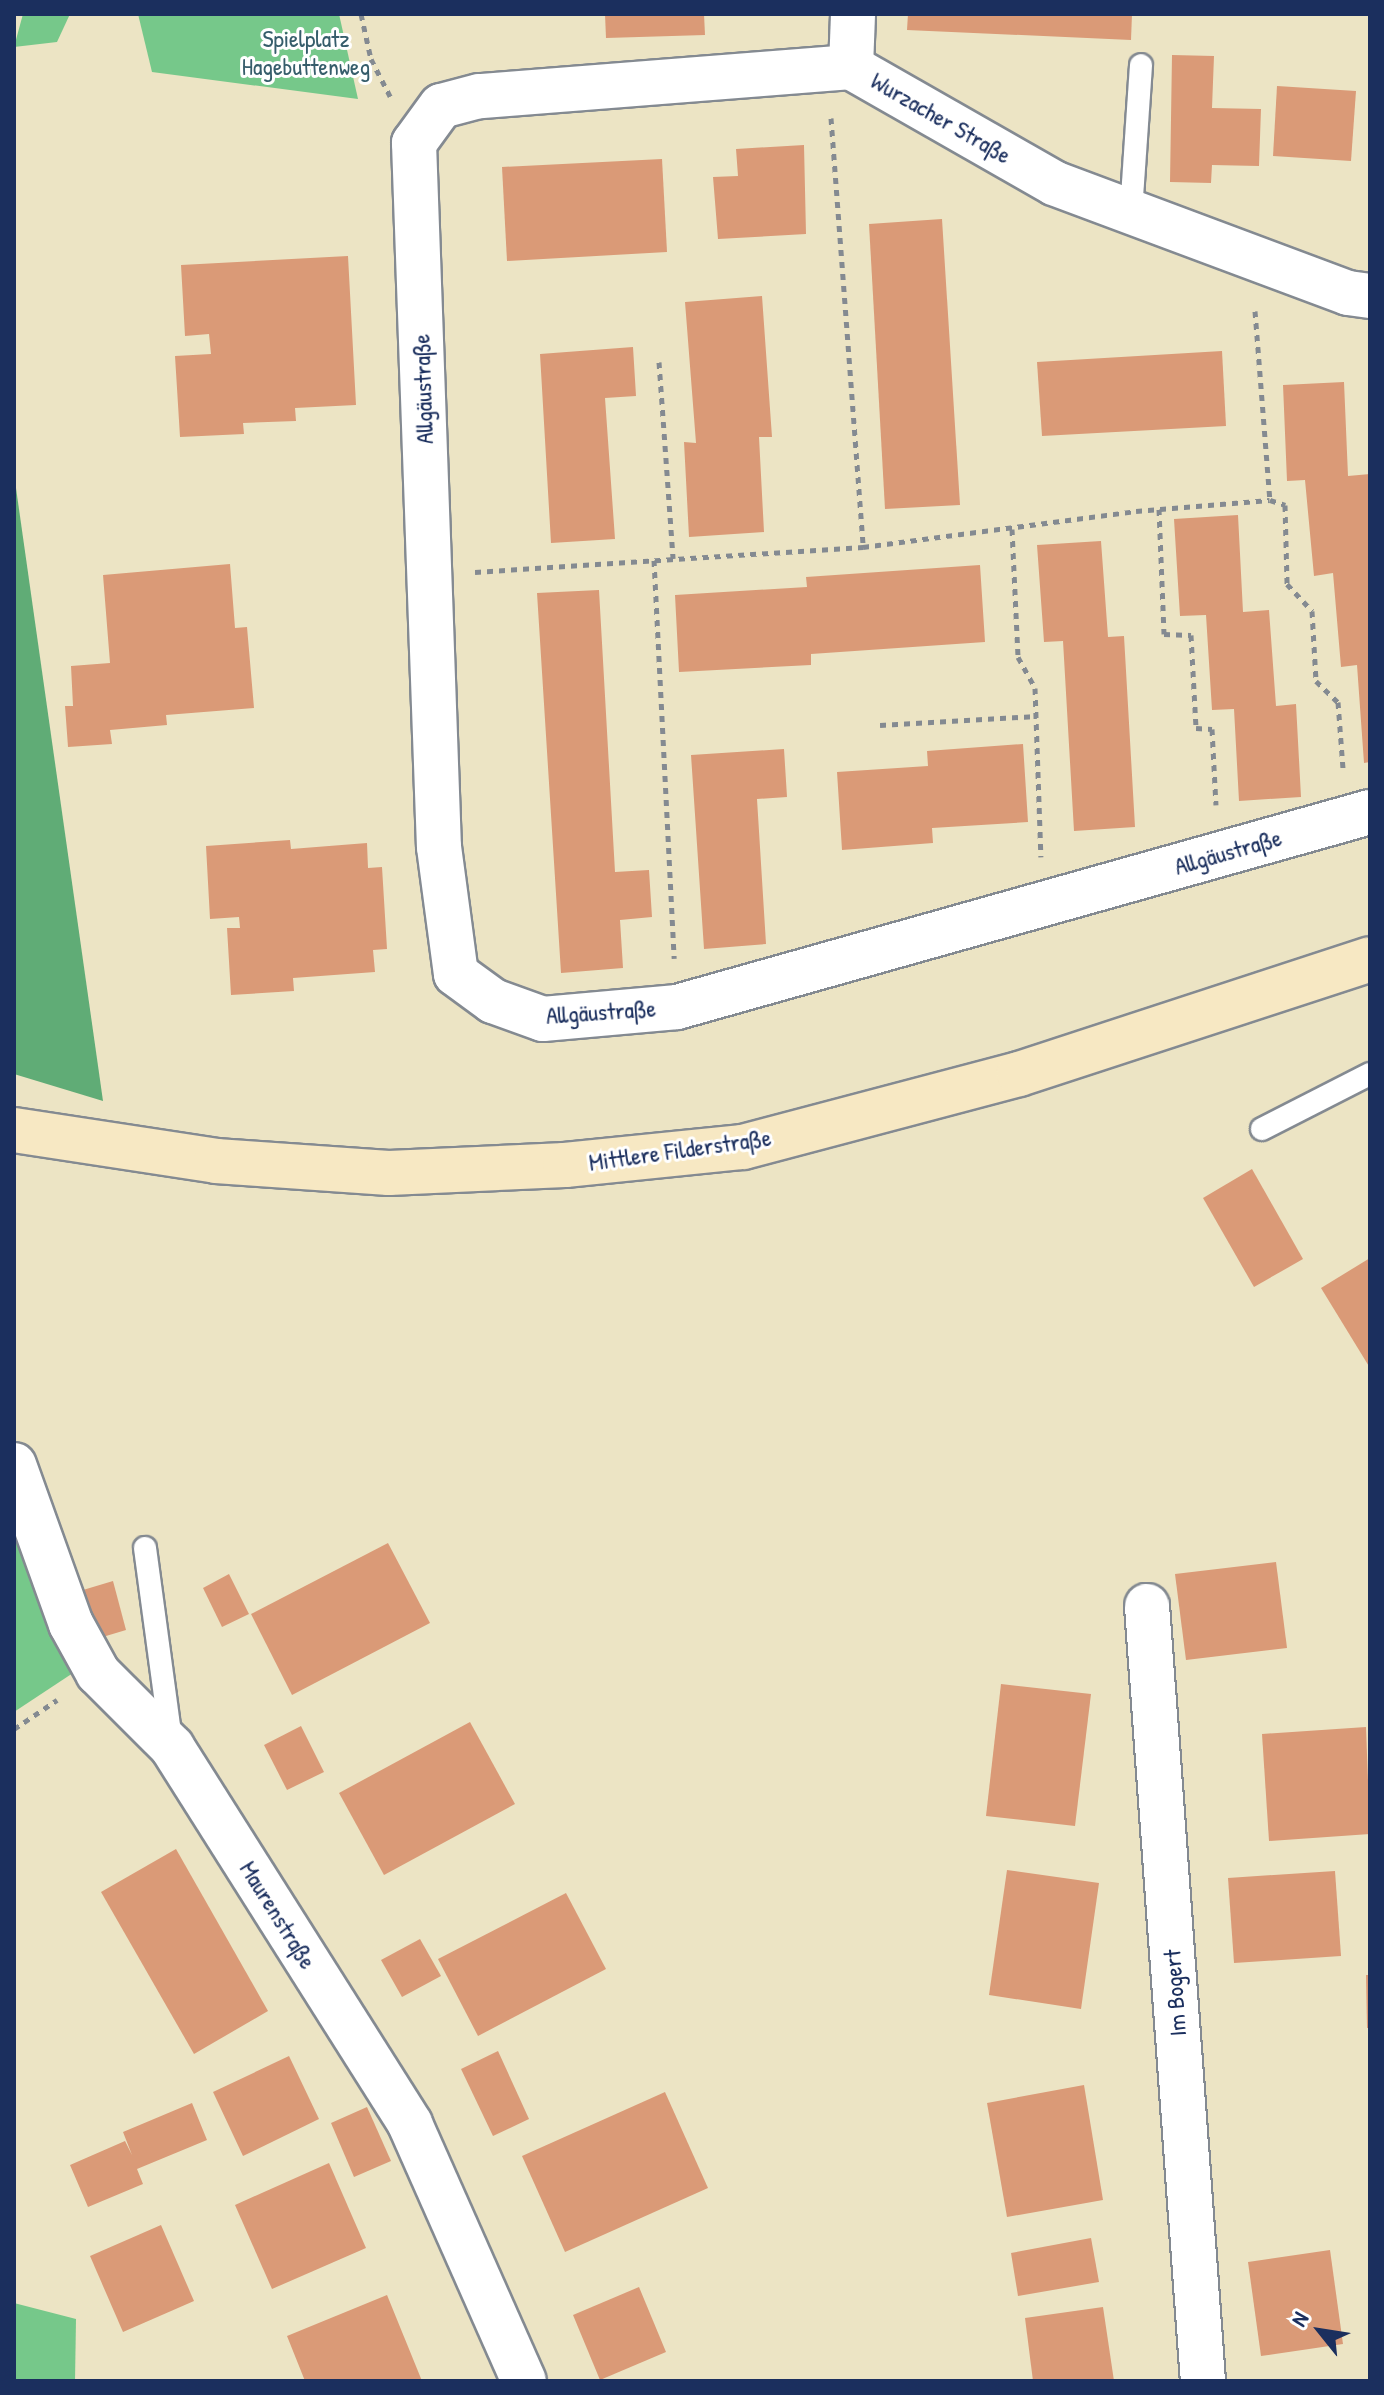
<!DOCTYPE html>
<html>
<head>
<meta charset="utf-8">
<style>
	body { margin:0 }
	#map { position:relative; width:1384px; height:2395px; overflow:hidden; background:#ece4c4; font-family:"Patrick Hand",sans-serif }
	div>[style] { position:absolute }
	.green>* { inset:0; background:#76c88a }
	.forest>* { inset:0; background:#60ac76 }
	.building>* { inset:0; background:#da9a77 }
	.path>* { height:5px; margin-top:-2.5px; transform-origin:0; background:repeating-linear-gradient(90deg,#848a91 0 6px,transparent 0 12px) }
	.roads { filter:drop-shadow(2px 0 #848a91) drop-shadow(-2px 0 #848a91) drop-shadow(0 2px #848a91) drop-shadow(0 -2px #848a91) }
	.service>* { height:22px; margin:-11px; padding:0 11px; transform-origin:11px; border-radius:11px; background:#fff }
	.minor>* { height:44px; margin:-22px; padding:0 22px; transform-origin:22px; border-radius:22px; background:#fff }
	.secondary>* { height:44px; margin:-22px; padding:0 22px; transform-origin:22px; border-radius:22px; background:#f7e8c3 }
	span { translate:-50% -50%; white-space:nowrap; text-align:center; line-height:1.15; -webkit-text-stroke:6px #fff; paint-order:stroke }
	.park-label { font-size:24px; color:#365d6b }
	.street-label { font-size:24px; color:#1b2f5e }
	.frame { position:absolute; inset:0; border:16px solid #1b2f5e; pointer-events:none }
	.north { position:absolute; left:1280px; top:2291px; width:80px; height:80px; -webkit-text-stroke:6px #fff; paint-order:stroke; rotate:300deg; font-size:22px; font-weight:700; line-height:32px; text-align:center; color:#1b2f5e }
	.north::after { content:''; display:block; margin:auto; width:28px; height:36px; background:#1b2f5e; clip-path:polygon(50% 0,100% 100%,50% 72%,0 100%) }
</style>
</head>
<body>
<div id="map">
	<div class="green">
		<div style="clip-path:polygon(23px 14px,70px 14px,57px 42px,14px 47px)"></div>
		<div style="clip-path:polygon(138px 14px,339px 14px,358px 99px,152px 72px)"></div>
		<div style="clip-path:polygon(14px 1499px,73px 1673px,14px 1712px)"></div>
		<div style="clip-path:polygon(14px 2303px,76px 2319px,75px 2381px,14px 2381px)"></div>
	</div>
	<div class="forest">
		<div style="clip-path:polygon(14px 474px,103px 1101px,14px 1074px)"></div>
	</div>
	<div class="building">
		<div style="clip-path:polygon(605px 14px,704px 14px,705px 35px,606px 38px)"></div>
		<div style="clip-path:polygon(908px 14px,1132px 14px,1131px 40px,907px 30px)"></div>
		<div style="clip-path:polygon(1172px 55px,1214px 56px,1212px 108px,1261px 109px,1259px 166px,1212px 165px,1211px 183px,1170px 182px)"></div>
		<div style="clip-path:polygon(1277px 86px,1356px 91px,1351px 161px,1273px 156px)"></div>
		<div style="clip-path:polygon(804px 145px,806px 234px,718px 239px,713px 177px,738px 176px,736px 149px)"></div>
		<div style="clip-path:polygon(662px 159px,667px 252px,507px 261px,502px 167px)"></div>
		<div style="clip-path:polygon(942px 219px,960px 505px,885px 509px,869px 224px)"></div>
		<div style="clip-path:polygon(348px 256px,356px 405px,295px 408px,296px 421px,243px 423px,244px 434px,180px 437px,175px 356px,211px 354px,209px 334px,185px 336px,181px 265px)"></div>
		<div style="clip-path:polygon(762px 296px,772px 437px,759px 437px,764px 532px,689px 537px,684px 442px,696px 443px,685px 302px)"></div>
		<div style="clip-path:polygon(633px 347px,636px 396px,605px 398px,615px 539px,551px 543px,540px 354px)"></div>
		<div style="clip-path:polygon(1222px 351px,1226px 426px,1042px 436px,1037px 362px)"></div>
		<div style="clip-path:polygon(1344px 382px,1348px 476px,1370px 474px,1370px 762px,1364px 763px,1357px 665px,1341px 667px,1333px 573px,1314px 576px,1305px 480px,1287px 481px,1283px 385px)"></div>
		<div style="clip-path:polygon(1238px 515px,1243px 612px,1269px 610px,1276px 706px,1296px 704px,1301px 797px,1239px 801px,1234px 709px,1212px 710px,1206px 615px,1180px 616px,1174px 519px)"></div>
		<div style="clip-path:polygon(1101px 541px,1108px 637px,1124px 636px,1135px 827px,1074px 831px,1063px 641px,1044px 642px,1037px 545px)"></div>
		<div style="clip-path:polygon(230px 564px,235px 628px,247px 627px,254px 708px,166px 715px,167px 725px,110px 730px,112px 744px,68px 747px,65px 706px,73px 706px,71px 666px,110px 663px,103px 575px)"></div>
		<div style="clip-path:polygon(980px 565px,985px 642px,811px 654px,811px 665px,679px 672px,675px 595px,807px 587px,806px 577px)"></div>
		<div style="clip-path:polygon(599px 590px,615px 872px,649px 870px,652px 917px,620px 920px,623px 968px,561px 973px,537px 593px)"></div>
		<div style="clip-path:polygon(1023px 744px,1028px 822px,932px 828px,933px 843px,842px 850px,837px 772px,928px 766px,927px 751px)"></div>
		<div style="clip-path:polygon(784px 749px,787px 797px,757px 799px,766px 944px,704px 949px,691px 755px)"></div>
		<div style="clip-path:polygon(290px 840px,291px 849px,367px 843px,368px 868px,382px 867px,387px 949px,373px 950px,375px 972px,293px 978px,294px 991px,231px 995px,227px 928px,240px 928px,239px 917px,210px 919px,206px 846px)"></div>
		<div style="clip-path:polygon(1252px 1169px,1303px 1259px,1254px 1287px,1203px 1198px)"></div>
		<div style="clip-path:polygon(1370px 1258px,1370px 1368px,1321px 1288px)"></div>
		<div style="clip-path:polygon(388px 1543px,430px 1623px,292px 1695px,251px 1614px)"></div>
		<div style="clip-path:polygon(1276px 1562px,1287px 1648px,1186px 1660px,1175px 1574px)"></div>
		<div style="clip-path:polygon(229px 1574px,249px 1614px,222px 1627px,203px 1588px)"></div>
		<div style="clip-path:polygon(113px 1581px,126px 1630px,96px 1639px,83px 1590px)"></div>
		<div style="clip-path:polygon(1001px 1684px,1091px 1694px,1075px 1826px,986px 1816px)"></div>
		<div style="clip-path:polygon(470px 1722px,515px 1804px,384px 1875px,339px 1793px)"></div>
		<div style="clip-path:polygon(301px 1726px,324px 1772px,287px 1790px,264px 1745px)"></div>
		<div style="clip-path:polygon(1366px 1727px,1370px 1834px,1269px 1841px,1262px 1734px)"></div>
		<div style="clip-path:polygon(176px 1849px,268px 2011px,194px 2054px,101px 1892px)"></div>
		<div style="clip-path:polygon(1007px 1870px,1099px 1883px,1081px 2009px,989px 1995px)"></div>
		<div style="clip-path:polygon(1335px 1871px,1341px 1956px,1234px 1963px,1228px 1878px)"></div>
		<div style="clip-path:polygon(566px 1893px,606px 1969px,478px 2036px,438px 1959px)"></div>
		<div style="clip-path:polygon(420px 1939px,441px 1976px,402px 1997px,381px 1960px)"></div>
		<div style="clip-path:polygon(1366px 1975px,1370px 1975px,1370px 2028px,1367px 2028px)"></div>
		<div style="clip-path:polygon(498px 2051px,529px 2119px,493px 2136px,461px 2069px)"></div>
		<div style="clip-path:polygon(289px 2056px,319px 2119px,243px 2156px,213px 2092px)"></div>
		<div style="clip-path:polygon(1084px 2085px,1103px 2200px,1007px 2217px,987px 2103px)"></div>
		<div style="clip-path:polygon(665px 2092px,708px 2188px,565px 2252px,522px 2156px)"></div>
		<div style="clip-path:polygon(192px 2103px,207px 2140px,137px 2169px,143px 2184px,88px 2207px,70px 2165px,125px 2141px,132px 2155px,123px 2132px)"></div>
		<div style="clip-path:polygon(367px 2107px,391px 2161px,354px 2177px,331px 2123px)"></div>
		<div style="clip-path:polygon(329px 2163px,366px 2248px,272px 2289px,235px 2205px)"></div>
		<div style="clip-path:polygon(161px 2225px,194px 2301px,123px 2332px,90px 2256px)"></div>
		<div style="clip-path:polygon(1091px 2238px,1099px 2282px,1018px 2296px,1011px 2253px)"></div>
		<div style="clip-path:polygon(1330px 2250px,1343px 2344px,1261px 2356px,1248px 2262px)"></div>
		<div style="clip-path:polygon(639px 2287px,666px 2352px,600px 2380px,573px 2315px)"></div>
		<div style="clip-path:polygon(387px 2295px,422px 2381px,305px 2381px,287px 2336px)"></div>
		<div style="clip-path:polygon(1103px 2307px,1114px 2381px,1033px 2381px,1025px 2318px)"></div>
	</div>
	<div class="path">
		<div style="left:361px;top:14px;width:46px;rotate:77.5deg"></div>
		<div style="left:371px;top:59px;width:42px;rotate:62.8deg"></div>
		<div style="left:831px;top:118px;width:430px;rotate:85.7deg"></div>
		<div style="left:1255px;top:311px;width:190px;rotate:85.5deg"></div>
		<div style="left:1270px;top:500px;width:16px;rotate:18deg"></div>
		<div style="left:1285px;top:505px;width:79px;rotate:88.5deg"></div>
		<div style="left:1287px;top:584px;width:37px;rotate:47deg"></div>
		<div style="left:1312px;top:611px;width:70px;rotate:86.7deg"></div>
		<div style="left:1316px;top:681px;width:30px;rotate:44deg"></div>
		<div style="left:1338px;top:702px;width:67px;rotate:85.7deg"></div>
		<div style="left:659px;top:362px;width:197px;rotate:85.9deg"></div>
		<div style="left:1159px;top:509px;width:125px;rotate:87.7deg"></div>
		<div style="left:1164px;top:634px;width:27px;rotate:2deg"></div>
		<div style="left:1191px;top:635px;width:93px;rotate:86.9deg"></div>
		<div style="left:1196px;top:728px;width:16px;rotate:4deg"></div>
		<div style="left:1212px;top:729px;width:76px;rotate:87deg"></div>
		<div style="left:1012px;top:529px;width:128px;rotate:87.3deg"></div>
		<div style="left:1018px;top:657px;width:35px;rotate:61deg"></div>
		<div style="left:1035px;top:688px;width:169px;rotate:88deg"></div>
		<div style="left:654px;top:560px;width:399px;rotate:87.1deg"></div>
		<div style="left:475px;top:572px;width:389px;rotate:-3.7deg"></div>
		<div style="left:863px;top:547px;width:275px;rotate:-7.5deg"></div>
		<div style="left:1136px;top:511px;width:134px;rotate:-4.7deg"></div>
		<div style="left:880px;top:725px;width:157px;rotate:-3.3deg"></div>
		<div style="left:14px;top:1729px;width:52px;rotate:-34deg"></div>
	</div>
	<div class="roads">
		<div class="service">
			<div style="left:1131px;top:212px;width:147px;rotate:-86.1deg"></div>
			<div style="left:1262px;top:1129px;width:121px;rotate:-27deg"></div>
			<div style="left:145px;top:1548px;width:195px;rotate:82.3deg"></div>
		</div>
		<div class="minor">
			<div style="left:851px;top:67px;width:53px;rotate:-87.8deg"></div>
			<div style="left:1370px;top:296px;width:22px;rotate:-172deg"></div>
			<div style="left:1348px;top:293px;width:314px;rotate:-159.5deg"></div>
			<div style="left:1054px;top:183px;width:234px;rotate:-150.3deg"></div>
			<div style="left:851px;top:67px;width:373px;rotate:175.5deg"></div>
			<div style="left:479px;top:96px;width:39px;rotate:165deg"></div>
			<div style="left:441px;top:106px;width:46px;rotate:126.1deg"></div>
			<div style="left:414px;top:143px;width:704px;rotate:87.97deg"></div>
			<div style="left:439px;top:847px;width:128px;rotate:82.4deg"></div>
			<div style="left:456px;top:974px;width:46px;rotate:36.1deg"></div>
			<div style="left:493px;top:1001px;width:53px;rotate:19.8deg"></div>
			<div style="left:543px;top:1019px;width:135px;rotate:-5.1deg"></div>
			<div style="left:677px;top:1007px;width:720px;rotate:-15.72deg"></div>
			<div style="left:14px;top:1465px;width:169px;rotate:70.3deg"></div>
			<div style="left:71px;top:1624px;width:56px;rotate:61.1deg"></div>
			<div style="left:98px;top:1673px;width:105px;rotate:45deg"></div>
			<div style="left:172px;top:1747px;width:446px;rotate:57.7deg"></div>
			<div style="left:410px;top:2124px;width:281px;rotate:66.1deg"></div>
			<div style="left:1147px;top:1606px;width:777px;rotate:85.87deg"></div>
		</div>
		<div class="secondary">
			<div style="left:14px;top:1130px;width:204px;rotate:8.7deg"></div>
			<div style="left:216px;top:1161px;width:173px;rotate:4deg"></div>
			<div style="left:389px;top:1173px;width:176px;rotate:-2.6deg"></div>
			<div style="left:565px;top:1165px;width:179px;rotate:-5.8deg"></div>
			<div style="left:743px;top:1147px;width:285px;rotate:-14.8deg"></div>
			<div style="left:1019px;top:1074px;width:369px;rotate:-18.1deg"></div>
		</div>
	</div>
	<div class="park-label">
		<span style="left:306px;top:53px">Spielplatz<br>Hagebuttenweg</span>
	</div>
	<div class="street-label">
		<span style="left:941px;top:118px;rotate:30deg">Wurzacher Straße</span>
		<span style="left:423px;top:389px;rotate:-92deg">Allgäustraße</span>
		<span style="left:1228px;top:852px;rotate:-16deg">Allgäustraße</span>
		<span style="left:601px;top:1012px;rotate:-4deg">Allgäustraße</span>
		<span style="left:680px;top:1150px;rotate:-8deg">Mittlere Filderstraße</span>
		<span style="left:278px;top:1915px;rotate:58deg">Maurenstraße</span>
		<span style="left:1175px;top:1993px;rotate:-94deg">Im Bogert</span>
	</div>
	<div class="frame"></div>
	<div class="north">N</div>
</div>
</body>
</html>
